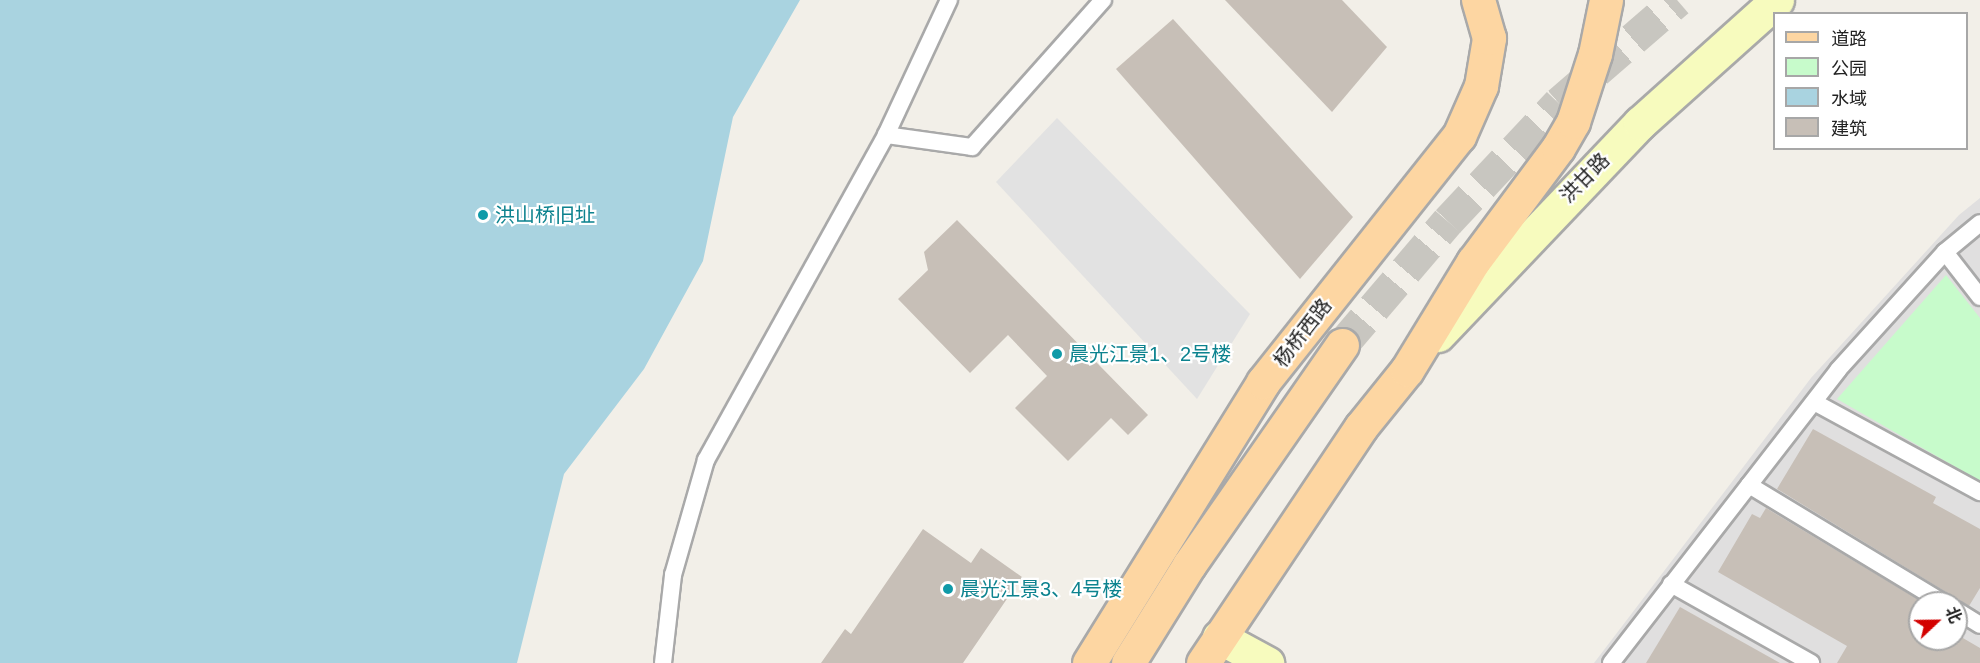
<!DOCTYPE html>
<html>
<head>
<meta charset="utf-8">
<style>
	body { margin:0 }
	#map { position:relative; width:1980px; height:663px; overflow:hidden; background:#f2efe8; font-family:Helvetica,"Noto Sans SC",sans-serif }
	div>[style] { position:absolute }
	.residential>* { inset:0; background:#e0dfdf }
	.park>* { inset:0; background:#c7fbcb }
	.parking>* { inset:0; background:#e2e2e2 }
	.water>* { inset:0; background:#a9d3e0 }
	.building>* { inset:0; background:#c7bfb7 }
	.primary-tunnel>* { height:33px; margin-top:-16.5px; transform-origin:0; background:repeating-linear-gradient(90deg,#c8c6c0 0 33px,transparent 0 49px) }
	.roads { filter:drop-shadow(2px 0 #a9a9a9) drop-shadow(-2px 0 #a9a9a9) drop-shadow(0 2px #a9a9a9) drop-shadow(0 -2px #a9a9a9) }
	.lane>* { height:16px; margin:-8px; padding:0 8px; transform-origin:8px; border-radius:8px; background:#fff }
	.secondary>* { height:33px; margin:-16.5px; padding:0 16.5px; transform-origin:16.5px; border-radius:16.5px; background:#f7fbbe }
	.primary>* { height:33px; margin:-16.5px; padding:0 16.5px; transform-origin:16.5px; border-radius:16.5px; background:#fdd6a2 }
	.dots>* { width:16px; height:16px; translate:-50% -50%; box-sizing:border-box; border:3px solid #fff; border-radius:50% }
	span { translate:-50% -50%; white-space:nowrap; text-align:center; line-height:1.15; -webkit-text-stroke:4.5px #fff; paint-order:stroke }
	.street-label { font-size:20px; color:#222 }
	.culture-label { font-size:20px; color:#0d838f }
	.left { translate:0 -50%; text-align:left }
	.legend { position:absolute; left:1773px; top:12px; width:195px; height:138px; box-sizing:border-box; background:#fff; border:2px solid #a7a7a7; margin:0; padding:8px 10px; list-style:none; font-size:18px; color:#222 }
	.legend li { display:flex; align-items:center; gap:12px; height:30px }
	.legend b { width:30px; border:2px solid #a7a7a7 }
	.north { position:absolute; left:1908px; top:591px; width:60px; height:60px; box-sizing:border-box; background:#fff; border:2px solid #a7a7a7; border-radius:50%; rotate:68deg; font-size:16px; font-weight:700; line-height:24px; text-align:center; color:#222 }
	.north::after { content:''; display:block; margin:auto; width:21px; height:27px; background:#d30100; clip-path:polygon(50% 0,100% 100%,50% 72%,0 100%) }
</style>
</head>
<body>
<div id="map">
	<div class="residential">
		<div style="clip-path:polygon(evenodd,1980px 198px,1980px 663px,1594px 663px,1811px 378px,1959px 215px,1980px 198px,1920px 603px,1956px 603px,1956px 639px,1920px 639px,1920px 603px)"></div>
	</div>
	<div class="park">
		<div style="clip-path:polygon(1946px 275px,1980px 318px,1980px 481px,1837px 399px)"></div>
	</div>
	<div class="parking">
		<div style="clip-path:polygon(1057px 118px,1250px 314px,1197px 399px,996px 182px)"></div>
	</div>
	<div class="water">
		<div style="clip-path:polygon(0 0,800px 0,733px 117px,703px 261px,644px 369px,564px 474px,517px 663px,0 663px)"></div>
	</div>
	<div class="building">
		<div style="clip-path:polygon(1225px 0,1342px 0,1387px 47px,1332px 112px)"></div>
		<div style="clip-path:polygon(1173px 19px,1353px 217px,1300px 279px,1116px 69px)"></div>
		<div style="clip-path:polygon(957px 220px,1148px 415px,1128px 435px,1111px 418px,1068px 461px,1015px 408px,1047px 376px,1008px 335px,970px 373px,898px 299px,928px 270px,924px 252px)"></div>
		<div style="clip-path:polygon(1813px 429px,1936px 497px,1933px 503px,1980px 529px,1980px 588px,1969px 606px,1777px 489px)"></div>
		<div style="clip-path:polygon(1766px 508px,1924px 603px,1920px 603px,1920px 639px,1956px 639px,1956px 634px,1980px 648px,1980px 663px,1837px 663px,1847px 646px,1718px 572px,1752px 514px,1760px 518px)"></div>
		<div style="clip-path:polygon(923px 529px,971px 563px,981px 548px,1022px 577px,963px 663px,821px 663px,845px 629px,851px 634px)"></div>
		<div style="clip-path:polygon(1680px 607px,1780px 663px,1646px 663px)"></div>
	</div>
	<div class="primary-tunnel">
		<div style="left:1342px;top:345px;width:163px;rotate:-49.5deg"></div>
		<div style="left:1448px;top:221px;width:162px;rotate:-46.8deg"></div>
		<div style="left:1559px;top:103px;width:157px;rotate:-40.9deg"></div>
	</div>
	<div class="roads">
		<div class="lane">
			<div style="left:886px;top:135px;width:87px;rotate:7.9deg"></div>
			<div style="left:972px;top:147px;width:197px;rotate:-48.3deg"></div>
			<div style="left:1945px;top:252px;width:57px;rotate:52.1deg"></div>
			<div style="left:1814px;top:402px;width:189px;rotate:28.5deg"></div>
			<div style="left:1749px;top:485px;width:228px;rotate:31.2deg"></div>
			<div style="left:1671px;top:584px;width:161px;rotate:29.4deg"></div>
			<div style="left:1956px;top:610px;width:28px;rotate:32deg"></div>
			<div style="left:663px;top:663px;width:89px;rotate:-83.5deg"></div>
			<div style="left:673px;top:575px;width:120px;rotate:-74deg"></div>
			<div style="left:706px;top:460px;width:372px;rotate:-61deg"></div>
			<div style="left:886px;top:135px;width:149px;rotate:-65deg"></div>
			<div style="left:1611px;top:663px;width:371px;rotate:-52.2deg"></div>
			<div style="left:1838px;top:370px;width:159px;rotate:-47.8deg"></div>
			<div style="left:1945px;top:252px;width:45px;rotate:-39.6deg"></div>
		</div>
		<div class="secondary">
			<div style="left:1438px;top:335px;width:293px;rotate:-46.4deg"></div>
			<div style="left:1640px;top:123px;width:184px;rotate:-41.9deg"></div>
			<div style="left:1219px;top:637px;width:55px;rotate:28.4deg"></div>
		</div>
		<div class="primary">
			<div style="left:1089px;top:663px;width:331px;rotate:-58.2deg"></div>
			<div style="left:1263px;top:382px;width:315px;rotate:-51.5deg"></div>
			<div style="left:1459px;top:136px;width:55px;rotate:-66.3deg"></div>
			<div style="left:1481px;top:86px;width:49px;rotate:-80.5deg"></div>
			<div style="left:1489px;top:38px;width:40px;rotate:-106deg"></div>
			<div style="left:1128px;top:663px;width:115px;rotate:-58.1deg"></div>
			<div style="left:1189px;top:565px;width:268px;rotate:-55.2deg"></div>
			<div style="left:1203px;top:663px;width:284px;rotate:-56.2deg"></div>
			<div style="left:1361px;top:427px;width:73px;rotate:-51.1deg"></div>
			<div style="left:1407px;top:370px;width:127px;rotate:-58.6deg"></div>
			<div style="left:1473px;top:262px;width:142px;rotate:-53.3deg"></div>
			<div style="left:1558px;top:148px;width:30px;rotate:-60deg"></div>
			<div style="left:1573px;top:122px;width:71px;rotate:-72.1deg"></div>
			<div style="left:1595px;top:54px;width:55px;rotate:-78.5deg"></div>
		</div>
	</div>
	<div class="dots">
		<div style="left:483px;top:215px;background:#0f9aa8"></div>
		<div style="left:1057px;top:354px;background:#0f9aa8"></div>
		<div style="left:948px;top:589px;background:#0f9aa8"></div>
	</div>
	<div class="street-label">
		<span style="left:1585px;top:178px;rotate:-45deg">洪甘路</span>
		<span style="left:1303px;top:333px;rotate:-52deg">杨桥西路</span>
	</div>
	<div class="culture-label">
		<span class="left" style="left:495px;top:215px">洪山桥旧址</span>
		<span class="left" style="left:1069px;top:354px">晨光江景1、2号楼</span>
		<span class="left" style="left:960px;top:589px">晨光江景3、4号楼</span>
	</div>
	<ul class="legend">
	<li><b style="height:8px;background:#fdd6a2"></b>道路</li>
	<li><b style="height:16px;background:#c7fbcb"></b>公园</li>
	<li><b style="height:16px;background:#a9d3e0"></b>水域</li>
	<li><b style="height:16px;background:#c7bfb7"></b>建筑</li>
	</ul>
	<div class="north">北</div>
</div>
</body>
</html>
